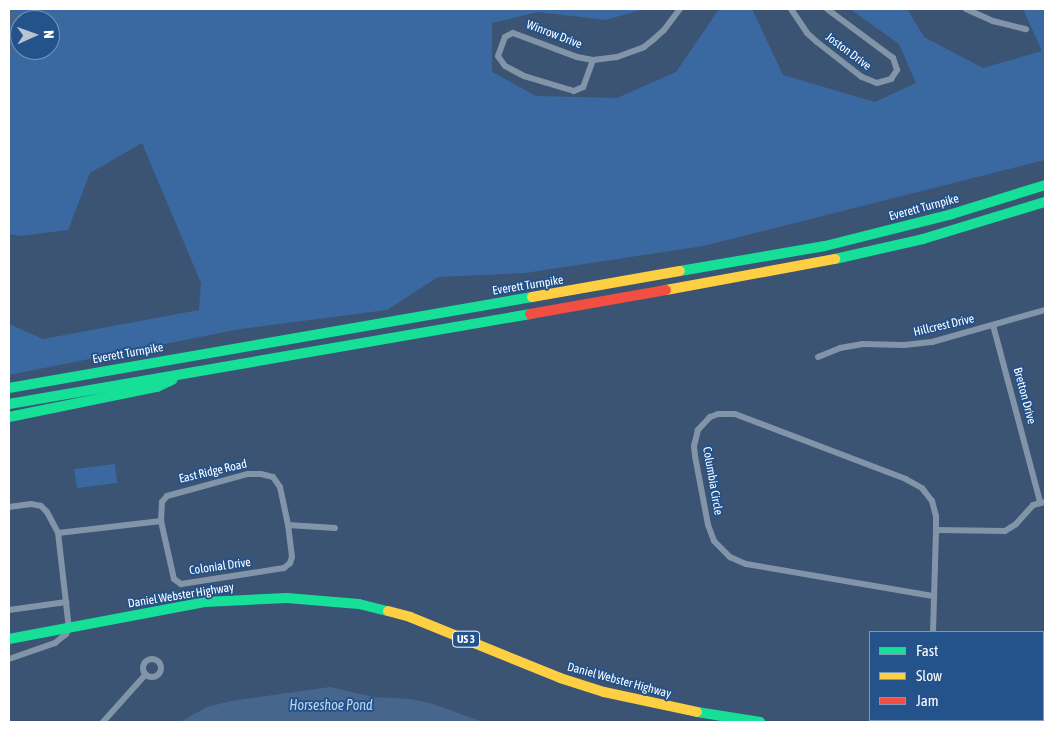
<!DOCTYPE html>
<html>
<head>
<meta charset="utf-8">
<style>
	body { margin:0 }
	#map { position:relative; width:1054px; height:731px; overflow:hidden; background:#3b5473; font-family:"Asap Condensed",sans-serif }
	div>[style] { position:absolute }
	.green>* { inset:0; background:#3969a0 }
	.water>* { inset:0; background:#46668d }
	.street>* { height:6px; margin:-3px; padding:0 3px; transform-origin:3px; border-radius:3px; background:#8294a8 }
	.street>.ring { margin:-3px; padding:0; box-sizing:content-box; background:none; border:6px solid #8294a8; border-radius:50% }
	.fast>* { height:10px; margin:-5px; padding:0 5px; transform-origin:5px; border-radius:5px; background:#16e098 }
	.slow>* { height:10px; margin:-5px; padding:0 5px; transform-origin:5px; border-radius:5px; background:#ffcf43 }
	.jam>* { height:10px; margin:-5px; padding:0 5px; transform-origin:5px; border-radius:5px; background:#f24e42 }
	span { translate:-50% -50%; white-space:nowrap; text-align:center; line-height:1.15; -webkit-text-stroke:4px #24528a; paint-order:stroke }
	.shield-label span { padding:1px 4px; background:#24528a; border:1px solid; border-radius:4px; -webkit-text-stroke-width:0 }
	.shield-label { font-size:11px; color:#fff; font-weight:700 }
	.street-label { font-size:12px; color:#fff }
	.water-label { font-size:14px; color:#bdd6f1; font-style:italic }
	.frame { position:absolute; inset:0; border:10px solid #fff; pointer-events:none }
	.legend { position:absolute; left:869px; top:631px; width:175px; height:90px; box-sizing:border-box; background:#24528a; border:1px solid #7c97b9; margin:0; padding:6px 9px; list-style:none; font-size:15px; color:#fff }
	.legend li { display:flex; align-items:center; gap:10px; height:25px }
	.legend b { width:25px; border:1px solid #7c97b9 }
	.north { position:absolute; left:10px; top:10px; width:50px; height:50px; box-sizing:border-box; background:#24528a; border:1px solid #7c97b9; border-radius:50%; rotate:88deg; font-size:14px; font-weight:700; line-height:20px; text-align:center; color:#fff }
	.north::after { content:''; display:block; margin:auto; width:18px; height:22px; background:#bac3ce; clip-path:polygon(50% 0,100% 100%,50% 72%,0 100%) }
</style>
</head>
<body>
<div id="map">
	<div class="green">
		<div style="clip-path:polygon(evenodd,9px 9px,644px 9px,606px 20px,538px 12px,492px 23px,492px 72px,536px 96px,617px 98px,676px 72px,719px 9px,752px 9px,783px 75px,875px 102px,916px 83px,899px 44px,850px 9px,907px 9px,924px 37px,983px 68px,1042px 51px,1023px 9px,1045px 9px,1045px 160px,703px 246px,525px 273px,438px 277px,387px 310px,240px 329px,9px 375px,9px 324px,43px 339px,199px 310px,201px 283px,142px 143px,90px 173px,68px 230px,20px 236px,9px 234px,9px 9px,20px 20px,50px 20px,50px 50px,20px 50px,20px 20px)"></div>
		<div style="clip-path:polygon(115px 464px,117px 483px,77px 488px,74px 469px)"></div>
	</div>
	<div class="water">
		<div style="clip-path:polygon(9px 9px,22px 15px,24px 20px,20px 20px,20px 47px,17px 51px,9px 53px)"></div>
		<div style="clip-path:polygon(330px 687px,373px 697px,410px 699px,430px 703px,483px 722px,180px 722px,207px 707px,231px 701px)"></div>
	</div>
	<div class="street">
		<div style="left:791px;top:9px;width:29px;rotate:56deg"></div>
		<div style="left:807px;top:33px;width:13px;rotate:42deg"></div>
		<div style="left:817px;top:42px;width:57px;rotate:37.9deg"></div>
		<div style="left:862px;top:77px;width:16px;rotate:22deg"></div>
		<div style="left:877px;top:83px;width:15px;rotate:-16deg"></div>
		<div style="left:891px;top:79px;width:11px;rotate:-56deg"></div>
		<div style="left:897px;top:70px;width:13px;rotate:-108deg"></div>
		<div style="left:893px;top:58px;width:82px;rotate:-143.4deg"></div>
		<div style="left:966px;top:9px;width:30px;rotate:24deg"></div>
		<div style="left:993px;top:21px;width:34px;rotate:14deg"></div>
		<div style="left:593px;top:60px;width:29px;rotate:110deg"></div>
		<div style="left:583px;top:87px;width:10px;rotate:156deg"></div>
		<div style="left:574px;top:91px;width:52px;rotate:-163.3deg"></div>
		<div style="left:524px;top:76px;width:21px;rotate:-152deg"></div>
		<div style="left:505px;top:66px;width:12px;rotate:-125deg"></div>
		<div style="left:498px;top:56px;width:20px;rotate:-70deg"></div>
		<div style="left:505px;top:37px;width:9px;rotate:-27deg"></div>
		<div style="left:513px;top:33px;width:68px;rotate:20.6deg"></div>
		<div style="left:577px;top:57px;width:16px;rotate:11deg"></div>
		<div style="left:593px;top:60px;width:24px;rotate:-7deg"></div>
		<div style="left:617px;top:57px;width:29px;rotate:-20deg"></div>
		<div style="left:644px;top:47px;width:13px;rotate:-39deg"></div>
		<div style="left:654px;top:39px;width:13px;rotate:-42deg"></div>
		<div style="left:664px;top:30px;width:26px;rotate:-53deg"></div>
		<div style="left:993px;top:325px;width:183px;rotate:75.1deg"></div>
		<div style="left:818px;top:357px;width:24px;rotate:-22deg"></div>
		<div style="left:840px;top:348px;width:22px;rotate:-10deg"></div>
		<div style="left:862px;top:344px;width:42px;rotate:1.4deg"></div>
		<div style="left:904px;top:345px;width:28px;rotate:-6deg"></div>
		<div style="left:932px;top:342px;width:117px;rotate:-15.8deg"></div>
		<div style="left:9px;top:507px;width:22px;rotate:-8deg"></div>
		<div style="left:31px;top:504px;width:10px;rotate:11deg"></div>
		<div style="left:41px;top:506px;width:8px;rotate:45deg"></div>
		<div style="left:47px;top:512px;width:24px;rotate:62deg"></div>
		<div style="left:58px;top:533px;width:104px;rotate:-6.6deg"></div>
		<div style="left:161px;top:521px;width:19px;rotate:-87deg"></div>
		<div style="left:162px;top:502px;width:8px;rotate:-50deg"></div>
		<div style="left:167px;top:496px;width:84px;rotate:-15.2deg"></div>
		<div style="left:248px;top:474px;width:13px"></div>
		<div style="left:261px;top:474px;width:12px;rotate:14deg"></div>
		<div style="left:273px;top:477px;width:12px;rotate:55deg"></div>
		<div style="left:280px;top:487px;width:39px;rotate:78deg"></div>
		<div style="left:288px;top:525px;width:47px;rotate:3.7deg"></div>
		<div style="left:161px;top:521px;width:59px;rotate:77.4deg"></div>
		<div style="left:174px;top:579px;width:9px;rotate:36deg"></div>
		<div style="left:181px;top:584px;width:104px;rotate:-8.8deg"></div>
		<div style="left:284px;top:568px;width:8px;rotate:-40deg"></div>
		<div style="left:290px;top:563px;width:6px;rotate:-72deg"></div>
		<div style="left:292px;top:557px;width:32px;rotate:-97deg"></div>
		<div style="left:936px;top:530px;width:69px;rotate:0.8deg"></div>
		<div style="left:1005px;top:531px;width:13px;rotate:-32deg"></div>
		<div style="left:1016px;top:524px;width:25px;rotate:-48deg"></div>
		<div style="left:1033px;top:505px;width:12px;rotate:-14deg"></div>
		<div style="left:9px;top:610px;width:58px;rotate:-8deg"></div>
		<div style="left:933px;top:632px;width:102px;rotate:-88.3deg"></div>
		<div style="left:936px;top:530px;width:14px;rotate:-90deg"></div>
		<div style="left:936px;top:516px;width:16px;rotate:-105deg"></div>
		<div style="left:932px;top:501px;width:16px;rotate:-128deg"></div>
		<div style="left:922px;top:488px;width:18px;rotate:-151deg"></div>
		<div style="left:906px;top:479px;width:183px;rotate:-159.2deg"></div>
		<div style="left:735px;top:414px;width:17px;rotate:180deg"></div>
		<div style="left:718px;top:414px;width:9px;rotate:159deg"></div>
		<div style="left:710px;top:417px;width:18px;rotate:133deg"></div>
		<div style="left:698px;top:430px;width:16px;rotate:104deg"></div>
		<div style="left:694px;top:446px;width:10px;rotate:84deg"></div>
		<div style="left:695px;top:456px;width:70px;rotate:79.3deg"></div>
		<div style="left:708px;top:525px;width:17px;rotate:69deg"></div>
		<div style="left:714px;top:541px;width:23px;rotate:45deg"></div>
		<div style="left:730px;top:557px;width:17px;rotate:24deg"></div>
		<div style="left:746px;top:564px;width:191px;rotate:9.7deg"></div>
		<div class="ring" style="left:143px;top:659px;width:12px;height:12px"></div>
		<div style="left:9px;top:659px;width:49px;rotate:-19.2deg"></div>
		<div style="left:55px;top:643px;width:14px;rotate:-39deg"></div>
		<div style="left:66px;top:634px;width:6px;rotate:-59deg"></div>
		<div style="left:69px;top:629px;width:97px;rotate:-96.5deg"></div>
		<div style="left:103px;top:722px;width:64px;rotate:-48.1deg"></div>
		<div style="left:930px;top:722px;width:2px;rotate:-90deg"></div>
	</div>
	<div class="fast">
		<div style="left:835px;top:259px;width:90px;rotate:-12.8deg"></div>
		<div style="left:923px;top:239px;width:127px;rotate:-16.9deg"></div>
		<div style="left:680px;top:271px;width:147px;rotate:-9.8deg"></div>
		<div style="left:825px;top:246px;width:131px;rotate:-14.1deg"></div>
		<div style="left:952px;top:214px;width:97px;rotate:-17.3deg"></div>
		<div style="left:9px;top:388px;width:531px;rotate:-9.87deg"></div>
		<div style="left:9px;top:404px;width:529px;rotate:-9.8deg"></div>
		<div style="left:9px;top:417px;width:151px;rotate:-11.5deg"></div>
		<div style="left:157px;top:387px;width:17px;rotate:-25deg"></div>
		<div style="left:9px;top:639px;width:199px;rotate:-10.7deg"></div>
		<div style="left:205px;top:602px;width:82px;rotate:-2.8deg"></div>
		<div style="left:287px;top:598px;width:72px;rotate:4.8deg"></div>
		<div style="left:359px;top:604px;width:30px;rotate:14deg"></div>
		<div style="left:697px;top:712px;width:64px;rotate:9deg"></div>
	</div>
	<div class="slow">
		<div style="left:666px;top:290px;width:172px;rotate:-10.4deg"></div>
		<div style="left:532px;top:297px;width:150px;rotate:-10deg"></div>
		<div style="left:388px;top:611px;width:23px;rotate:15deg"></div>
		<div style="left:410px;top:617px;width:162px;rotate:22.1deg"></div>
		<div style="left:560px;top:678px;width:46px;rotate:17.7deg"></div>
		<div style="left:604px;top:692px;width:95px;rotate:12.1deg"></div>
	</div>
	<div class="jam">
		<div style="left:530px;top:314px;width:138px;rotate:-10deg"></div>
	</div>
	<div class="shield-label">
		<span style="left:466px;top:639px">US 3</span>
	</div>
	<div class="street-label">
		<span style="left:554px;top:35px;rotate:21deg">Winrow Drive</span>
		<span style="left:848px;top:52px;rotate:37deg">Joston Drive</span>
		<span style="left:924px;top:208px;rotate:-15deg">Everett Turnpike</span>
		<span style="left:528px;top:286px;rotate:-9deg">Everett Turnpike</span>
		<span style="left:944px;top:326px;rotate:-13deg">Hillcrest Drive</span>
		<span style="left:128px;top:354px;rotate:-10deg">Everett Turnpike</span>
		<span style="left:1024px;top:396px;rotate:75deg">Bretton Drive</span>
		<span style="left:213px;top:472px;rotate:-13deg">East Ridge Road</span>
		<span style="left:712px;top:481px;rotate:80deg">Columbia Circle</span>
		<span style="left:220px;top:567px;rotate:-8deg">Colonial Drive</span>
		<span style="left:181px;top:596px;rotate:-9deg">Daniel Webster Highway</span>
		<span style="left:619px;top:681px;rotate:15deg">Daniel Webster Highway</span>
	</div>
	<div class="water-label">
		<span style="left:331px;top:705px">Horseshoe Pond</span>
	</div>
	<div class="frame"></div>
	<ul class="legend">
	<li><b style="height:6px;background:#16e098"></b>Fast</li>
	<li><b style="height:6px;background:#ffcf43"></b>Slow</li>
	<li><b style="height:6px;background:#f24e42"></b>Jam</li>
	</ul>
	<div class="north">N</div>
</div>
</body>
</html>
